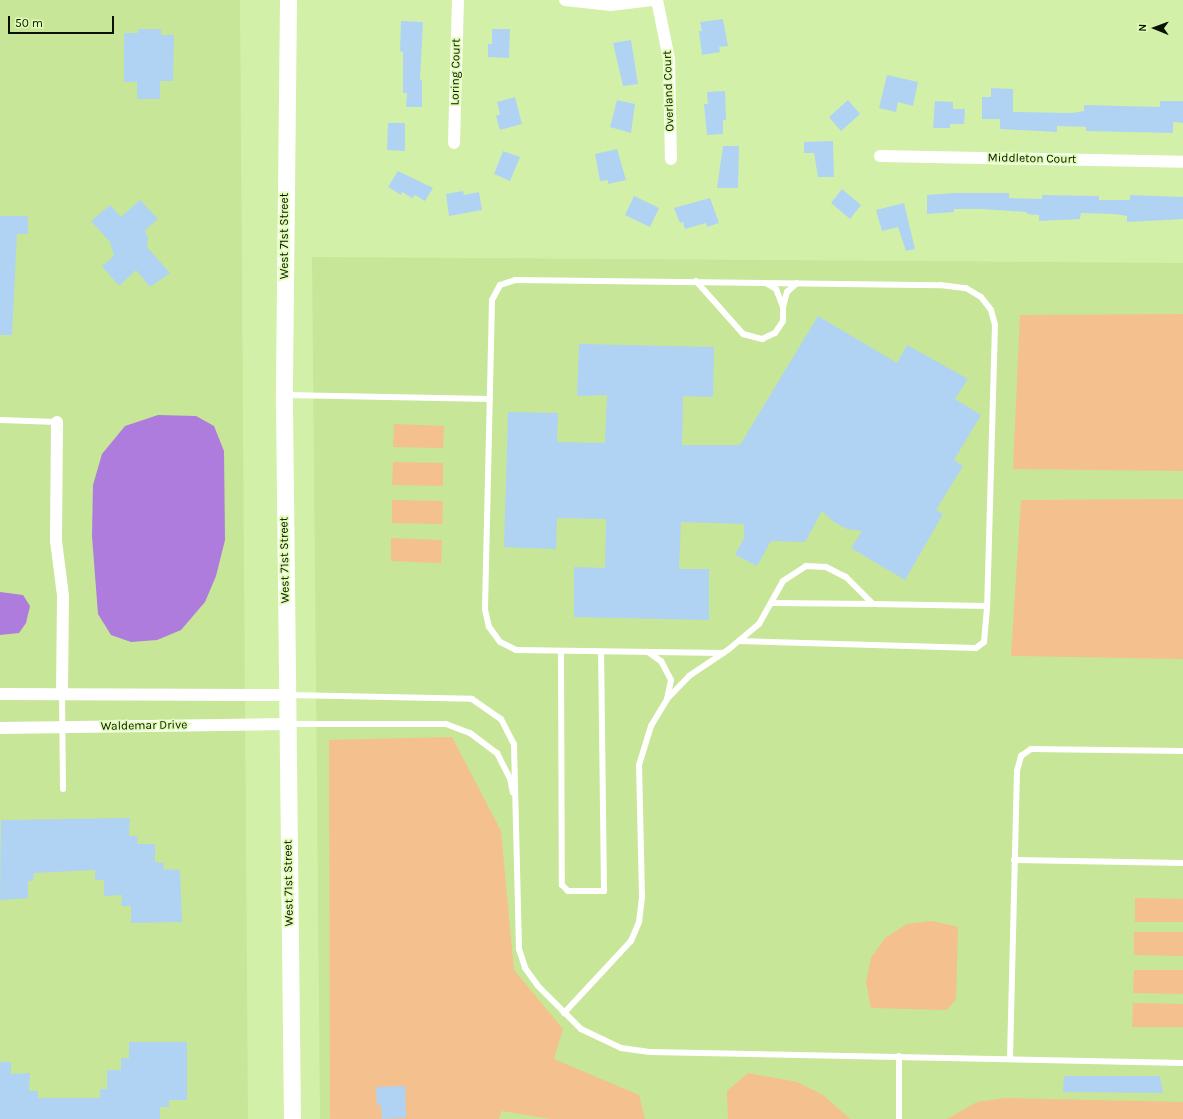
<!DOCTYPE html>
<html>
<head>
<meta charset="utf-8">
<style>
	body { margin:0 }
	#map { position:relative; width:1183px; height:1119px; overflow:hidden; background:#d3f0a9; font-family:Karla,sans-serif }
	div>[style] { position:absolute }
	.built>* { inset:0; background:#c7e698 }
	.green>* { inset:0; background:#f4c08e }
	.water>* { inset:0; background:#ad7cdd }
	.building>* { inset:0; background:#b0d3f3 }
	.lane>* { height:6px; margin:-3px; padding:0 3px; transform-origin:3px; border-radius:3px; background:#fff }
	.street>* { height:12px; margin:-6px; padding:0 6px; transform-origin:6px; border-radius:6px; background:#fff }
	.secondary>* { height:17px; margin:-8.5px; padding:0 8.5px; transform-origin:8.5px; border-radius:8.5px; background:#fff }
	span { translate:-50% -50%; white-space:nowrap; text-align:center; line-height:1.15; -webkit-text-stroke:3.5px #e0fdb5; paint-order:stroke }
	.street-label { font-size:12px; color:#091100 }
	.north { position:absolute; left:1135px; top:8px; width:40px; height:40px; -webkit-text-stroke:3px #e0fdb5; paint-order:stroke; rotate:271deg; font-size:11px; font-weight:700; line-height:16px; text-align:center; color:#091100 }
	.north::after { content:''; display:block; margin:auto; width:14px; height:18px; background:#091100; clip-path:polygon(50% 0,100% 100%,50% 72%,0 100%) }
	.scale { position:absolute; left:8px; top:16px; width:106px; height:18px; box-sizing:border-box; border:2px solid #091100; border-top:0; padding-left:5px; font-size:12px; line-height:14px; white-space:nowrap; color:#091100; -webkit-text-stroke:3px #e0fdb5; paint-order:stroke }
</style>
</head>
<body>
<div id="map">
	<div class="built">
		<div style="clip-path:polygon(0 0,240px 0,248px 1119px,0 1119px)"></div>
		<div style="clip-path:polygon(312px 257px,1183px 263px,1183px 1119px,320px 1119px)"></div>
	</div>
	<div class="green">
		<div style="clip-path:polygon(1183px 314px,1183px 471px,1013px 469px,1020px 315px)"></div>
		<div style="clip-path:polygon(394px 424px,444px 426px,443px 448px,393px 447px)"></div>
		<div style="clip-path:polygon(393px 462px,443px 463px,443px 486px,392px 485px)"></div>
		<div style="clip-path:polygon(1183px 499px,1183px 659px,1011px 656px,1021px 500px)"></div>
		<div style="clip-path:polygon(392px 500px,443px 501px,442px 524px,392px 523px)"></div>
		<div style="clip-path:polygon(391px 538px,442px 540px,441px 563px,391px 561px)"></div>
		<div style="clip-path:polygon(452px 737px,501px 831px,514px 970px,563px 1029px,554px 1059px,639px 1095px,645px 1119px,550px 1119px,502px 1111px,499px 1119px,330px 1119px,329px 740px)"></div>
		<div style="clip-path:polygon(1135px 898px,1183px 899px,1183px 922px,1135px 922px)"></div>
		<div style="clip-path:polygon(932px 921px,958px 927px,956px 999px,947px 1010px,871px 1008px,866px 982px,871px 958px,885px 938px,907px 924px)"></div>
		<div style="clip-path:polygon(1134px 932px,1183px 932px,1183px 956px,1134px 955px)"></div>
		<div style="clip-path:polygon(1134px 970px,1183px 970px,1183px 994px,1133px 993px)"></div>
		<div style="clip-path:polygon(1133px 1003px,1183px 1004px,1183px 1027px,1132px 1027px)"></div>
		<div style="clip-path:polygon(748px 1073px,797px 1082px,823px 1095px,850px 1119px,728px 1119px,727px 1091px)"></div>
		<div style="clip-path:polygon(1005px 1098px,1183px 1102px,1183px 1119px,947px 1119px,977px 1102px)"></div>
	</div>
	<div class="water">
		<div style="clip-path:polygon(158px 415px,196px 416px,214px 426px,224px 451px,225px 540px,216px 576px,205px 602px,181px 630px,157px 640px,131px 642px,111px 635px,98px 614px,92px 536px,93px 485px,102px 454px,125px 426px)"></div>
		<div style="clip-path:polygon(0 592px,23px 595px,30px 606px,26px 623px,19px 633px,0 635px)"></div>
	</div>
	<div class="building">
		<div style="clip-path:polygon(723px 19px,728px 46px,719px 47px,720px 52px,702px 55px,699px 31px,702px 31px,700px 22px)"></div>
		<div style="clip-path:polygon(401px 21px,423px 22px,420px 80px,422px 80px,422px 107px,406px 107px,407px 93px,403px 93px,403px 52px,400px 51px)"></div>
		<div style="clip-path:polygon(138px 29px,161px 29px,161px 35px,174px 35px,173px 81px,160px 81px,160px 99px,137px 99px,137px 82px,124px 82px,124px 33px,138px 33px)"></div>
		<div style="clip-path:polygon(492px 29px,510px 29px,509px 58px,488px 57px,488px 44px,492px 44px)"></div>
		<div style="clip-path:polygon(631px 40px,638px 84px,623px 86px,613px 43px)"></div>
		<div style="clip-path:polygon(887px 75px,918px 82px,913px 106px,898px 102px,896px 112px,879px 108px)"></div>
		<div style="clip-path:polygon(991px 88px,1013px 89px,1013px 112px,1072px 113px,1084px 111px,1084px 105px,1160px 107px,1160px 101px,1183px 101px,1183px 123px,1173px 122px,1173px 133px,1086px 131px,1086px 127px,1057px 126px,1057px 132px,1000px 129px,1000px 119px,982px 119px,982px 97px,991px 97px)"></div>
		<div style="clip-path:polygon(725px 91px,726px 120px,723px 120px,723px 134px,707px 135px,704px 104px,708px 104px,707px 92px)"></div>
		<div style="clip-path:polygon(515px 97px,522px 124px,500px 130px,496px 116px,500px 114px,497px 102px)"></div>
		<div style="clip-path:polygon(617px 100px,635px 104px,631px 133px,610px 127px)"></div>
		<div style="clip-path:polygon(848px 100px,860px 114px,841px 131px,829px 117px)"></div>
		<div style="clip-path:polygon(935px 101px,953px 102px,953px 109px,965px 109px,964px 124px,950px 124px,950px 128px,933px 128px)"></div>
		<div style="clip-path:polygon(388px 123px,405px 123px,405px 151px,387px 150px)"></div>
		<div style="clip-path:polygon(833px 141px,834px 177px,818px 177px,814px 153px,804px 153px,804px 142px)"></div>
		<div style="clip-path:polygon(723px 146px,739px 146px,738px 188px,717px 188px)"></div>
		<div style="clip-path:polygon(617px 149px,626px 180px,608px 184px,608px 180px,600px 181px,595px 154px)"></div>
		<div style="clip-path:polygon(503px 151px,520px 157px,510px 181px,494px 174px)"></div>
		<div style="clip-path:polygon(398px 171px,433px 188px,425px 201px,415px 195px,412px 198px,402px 192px,401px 195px,388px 187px)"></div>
		<div style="clip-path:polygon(842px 189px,861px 205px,850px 219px,831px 203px)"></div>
		<div style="clip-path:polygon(463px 191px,464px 195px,479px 192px,482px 210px,449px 216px,446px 194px)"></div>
		<div style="clip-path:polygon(954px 193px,1009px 193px,1009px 198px,1042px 199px,1042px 195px,1099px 196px,1099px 200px,1130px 200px,1130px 195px,1183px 197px,1183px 219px,1127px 222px,1127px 216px,1115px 214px,1081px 213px,1080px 219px,1039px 221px,1039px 215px,1027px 214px,1027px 212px,983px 209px,954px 209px,954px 212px,927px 214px,927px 195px)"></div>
		<div style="clip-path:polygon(634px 196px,659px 208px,650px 227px,625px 215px)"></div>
		<div style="clip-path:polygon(710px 198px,719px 223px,707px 227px,706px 223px,685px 229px,683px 222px,680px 223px,674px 208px)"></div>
		<div style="clip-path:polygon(140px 200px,158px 219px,145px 230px,148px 238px,147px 247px,170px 273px,150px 287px,136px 270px,119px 286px,102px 266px,114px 256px,110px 242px,91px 221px,110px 205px,121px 217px)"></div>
		<div style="clip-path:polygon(904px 203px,915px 249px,906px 251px,898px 227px,882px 231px,876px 210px)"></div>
		<div style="clip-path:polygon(0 216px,28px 216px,28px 234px,17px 234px,12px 335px,0 335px)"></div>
		<div style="clip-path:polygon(818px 316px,897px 363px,907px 345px,968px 379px,955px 399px,981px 415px,954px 460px,963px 466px,936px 510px,943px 514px,905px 580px,851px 548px,862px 531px,847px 529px,834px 522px,822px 511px,805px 542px,771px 541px,757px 566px,735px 555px,744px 538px,744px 524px,681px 522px,679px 569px,709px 569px,709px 620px,574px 617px,574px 567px,605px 568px,606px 519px,557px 518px,556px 549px,504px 547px,508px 412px,558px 413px,557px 442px,605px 443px,607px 395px,577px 396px,579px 344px,714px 347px,713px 397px,683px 396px,682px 445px,740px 445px)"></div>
		<div style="clip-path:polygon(130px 818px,129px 836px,138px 836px,137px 844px,155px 844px,155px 862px,164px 863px,163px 869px,180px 870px,182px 922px,131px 923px,131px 906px,121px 906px,122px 895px,104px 896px,104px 880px,95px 880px,95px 870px,34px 873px,33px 881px,28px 881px,28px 898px,0 900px,1px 820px)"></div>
		<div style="clip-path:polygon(129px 1042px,187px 1042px,187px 1100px,169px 1100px,169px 1107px,160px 1107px,160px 1119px,0 1119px,0 1062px,11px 1062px,11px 1074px,30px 1073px,29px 1091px,38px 1091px,38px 1098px,100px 1098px,100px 1089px,107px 1089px,107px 1070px,121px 1070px,121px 1058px,129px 1058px)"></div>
		<div style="clip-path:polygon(1064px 1076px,1160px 1076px,1163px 1093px,1063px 1092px)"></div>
		<div style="clip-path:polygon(405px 1086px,406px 1118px,382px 1119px,381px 1105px,377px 1105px,376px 1087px)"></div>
	</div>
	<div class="lane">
		<div style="left:696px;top:281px;width:71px;rotate:48.4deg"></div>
		<div style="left:743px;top:334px;width:20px;rotate:15deg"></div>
		<div style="left:762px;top:339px;width:14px;rotate:-25deg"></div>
		<div style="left:775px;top:333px;width:14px;rotate:-56deg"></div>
		<div style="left:783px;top:321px;width:14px;rotate:-90deg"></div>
		<div style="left:783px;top:307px;width:19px;rotate:-111deg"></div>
		<div style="left:776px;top:289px;width:12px;rotate:-149deg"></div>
		<div style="left:783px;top:307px;width:16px;rotate:-75deg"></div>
		<div style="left:787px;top:292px;width:13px;rotate:-42deg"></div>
		<div style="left:285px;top:395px;width:205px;rotate:1.1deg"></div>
		<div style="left:0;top:420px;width:57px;rotate:2deg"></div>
		<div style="left:739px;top:641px;width:237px;rotate:1.7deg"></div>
		<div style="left:976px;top:648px;width:10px;rotate:-37deg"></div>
		<div style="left:984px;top:642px;width:36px;rotate:-85deg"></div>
		<div style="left:561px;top:651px;width:234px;rotate:89.8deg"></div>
		<div style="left:562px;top:885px;width:8px;rotate:45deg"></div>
		<div style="left:568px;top:891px;width:36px"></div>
		<div style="left:604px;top:891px;width:239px;rotate:-90.7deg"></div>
		<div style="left:648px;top:652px;width:16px;rotate:35deg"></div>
		<div style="left:661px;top:661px;width:21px;rotate:62deg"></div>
		<div style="left:671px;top:680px;width:19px;rotate:102deg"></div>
		<div style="left:723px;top:653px;width:207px;rotate:-179.2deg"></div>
		<div style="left:516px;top:650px;width:18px;rotate:-153deg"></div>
		<div style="left:500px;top:642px;width:19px;rotate:-126deg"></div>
		<div style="left:489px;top:627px;width:18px;rotate:-103deg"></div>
		<div style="left:485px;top:609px;width:309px;rotate:-88.7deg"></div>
		<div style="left:492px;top:300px;width:17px;rotate:-62deg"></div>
		<div style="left:500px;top:285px;width:16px;rotate:-18deg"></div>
		<div style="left:515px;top:280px;width:425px;rotate:0.7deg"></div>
		<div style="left:940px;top:285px;width:26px;rotate:7deg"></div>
		<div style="left:966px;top:288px;width:17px;rotate:31deg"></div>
		<div style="left:981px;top:297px;width:16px;rotate:52deg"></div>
		<div style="left:991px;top:310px;width:16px;rotate:75deg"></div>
		<div style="left:995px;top:325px;width:281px;rotate:91.6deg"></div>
		<div style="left:987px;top:606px;width:114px;rotate:-179deg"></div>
		<div style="left:62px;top:694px;width:95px;rotate:89.4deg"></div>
		<div style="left:288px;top:695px;width:184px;rotate:1.2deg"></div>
		<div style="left:472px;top:699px;width:35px;rotate:35deg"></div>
		<div style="left:501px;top:719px;width:28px;rotate:63deg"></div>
		<div style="left:514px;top:744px;width:205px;rotate:88.6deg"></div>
		<div style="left:519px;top:949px;width:20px;rotate:72deg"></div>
		<div style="left:525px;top:968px;width:22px;rotate:54deg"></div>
		<div style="left:538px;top:986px;width:61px;rotate:45deg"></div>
		<div style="left:581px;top:1029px;width:44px;rotate:25.4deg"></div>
		<div style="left:621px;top:1048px;width:29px;rotate:8deg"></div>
		<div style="left:650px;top:1052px;width:533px;rotate:1.18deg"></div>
		<div style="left:288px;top:724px;width:158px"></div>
		<div style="left:446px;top:724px;width:26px;rotate:21deg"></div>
		<div style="left:470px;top:733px;width:34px;rotate:37deg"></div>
		<div style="left:497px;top:753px;width:28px;rotate:63deg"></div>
		<div style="left:510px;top:778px;width:15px;rotate:79deg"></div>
		<div style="left:1014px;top:860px;width:169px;rotate:1deg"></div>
		<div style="left:564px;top:1013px;width:98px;rotate:-47.1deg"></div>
		<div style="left:631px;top:941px;width:21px;rotate:-67deg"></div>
		<div style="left:639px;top:922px;width:26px;rotate:-83deg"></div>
		<div style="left:642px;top:896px;width:131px;rotate:-91.3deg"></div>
		<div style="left:639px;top:765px;width:41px;rotate:-72.9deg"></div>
		<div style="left:651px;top:726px;width:31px;rotate:-59deg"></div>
		<div style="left:667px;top:699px;width:32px;rotate:-46deg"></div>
		<div style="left:689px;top:676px;width:48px;rotate:-34deg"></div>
		<div style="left:729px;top:649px;width:39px;rotate:-40deg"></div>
		<div style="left:759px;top:624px;width:49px;rotate:-60.8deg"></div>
		<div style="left:783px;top:581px;width:27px;rotate:-33deg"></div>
		<div style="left:806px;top:566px;width:20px;rotate:3deg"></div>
		<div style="left:826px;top:567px;width:22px;rotate:27deg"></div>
		<div style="left:846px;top:577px;width:38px;rotate:45deg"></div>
		<div style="left:873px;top:604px;width:100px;rotate:-179.4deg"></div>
		<div style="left:1010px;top:1058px;width:287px;rotate:-88.6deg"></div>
		<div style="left:1017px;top:771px;width:16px;rotate:-75deg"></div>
		<div style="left:1021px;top:756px;width:12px;rotate:-35deg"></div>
		<div style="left:1031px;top:749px;width:152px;rotate:0.8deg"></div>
		<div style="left:899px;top:1119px;width:63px;rotate:-90deg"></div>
	</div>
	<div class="street">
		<div style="left:565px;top:0;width:46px;rotate:6.2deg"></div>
		<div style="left:611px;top:5px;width:41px;rotate:-7deg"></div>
		<div style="left:657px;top:0;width:60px;rotate:78.5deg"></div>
		<div style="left:669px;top:59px;width:100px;rotate:88.9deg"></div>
		<div style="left:454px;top:143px;width:143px;rotate:-88.4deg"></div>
		<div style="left:880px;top:156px;width:303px;rotate:1.1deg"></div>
		<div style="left:57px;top:422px;width:119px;rotate:90.5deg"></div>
		<div style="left:56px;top:541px;width:55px;rotate:82.7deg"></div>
		<div style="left:63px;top:596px;width:98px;rotate:90.6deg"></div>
		<div style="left:0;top:694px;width:287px;rotate:0.2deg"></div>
		<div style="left:0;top:728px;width:287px;rotate:-0.8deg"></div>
	</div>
	<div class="secondary">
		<div style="left:288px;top:0;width:405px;rotate:90.6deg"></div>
		<div style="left:284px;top:405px;width:714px;rotate:89.36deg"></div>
	</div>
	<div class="street-label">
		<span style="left:456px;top:72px;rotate:-89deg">Loring Court</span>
		<span style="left:669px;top:91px;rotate:-92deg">Overland Court</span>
		<span style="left:1032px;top:159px;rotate:1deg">Middleton Court</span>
		<span style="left:285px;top:236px;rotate:-90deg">West 71st Street</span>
		<span style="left:285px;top:560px;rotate:-91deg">West 71st Street</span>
		<span style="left:144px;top:726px;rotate:-1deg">Waldemar Drive</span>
		<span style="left:289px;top:883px;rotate:-91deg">West 71st Street</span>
	</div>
	<div class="north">N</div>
	<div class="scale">50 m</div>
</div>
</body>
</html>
